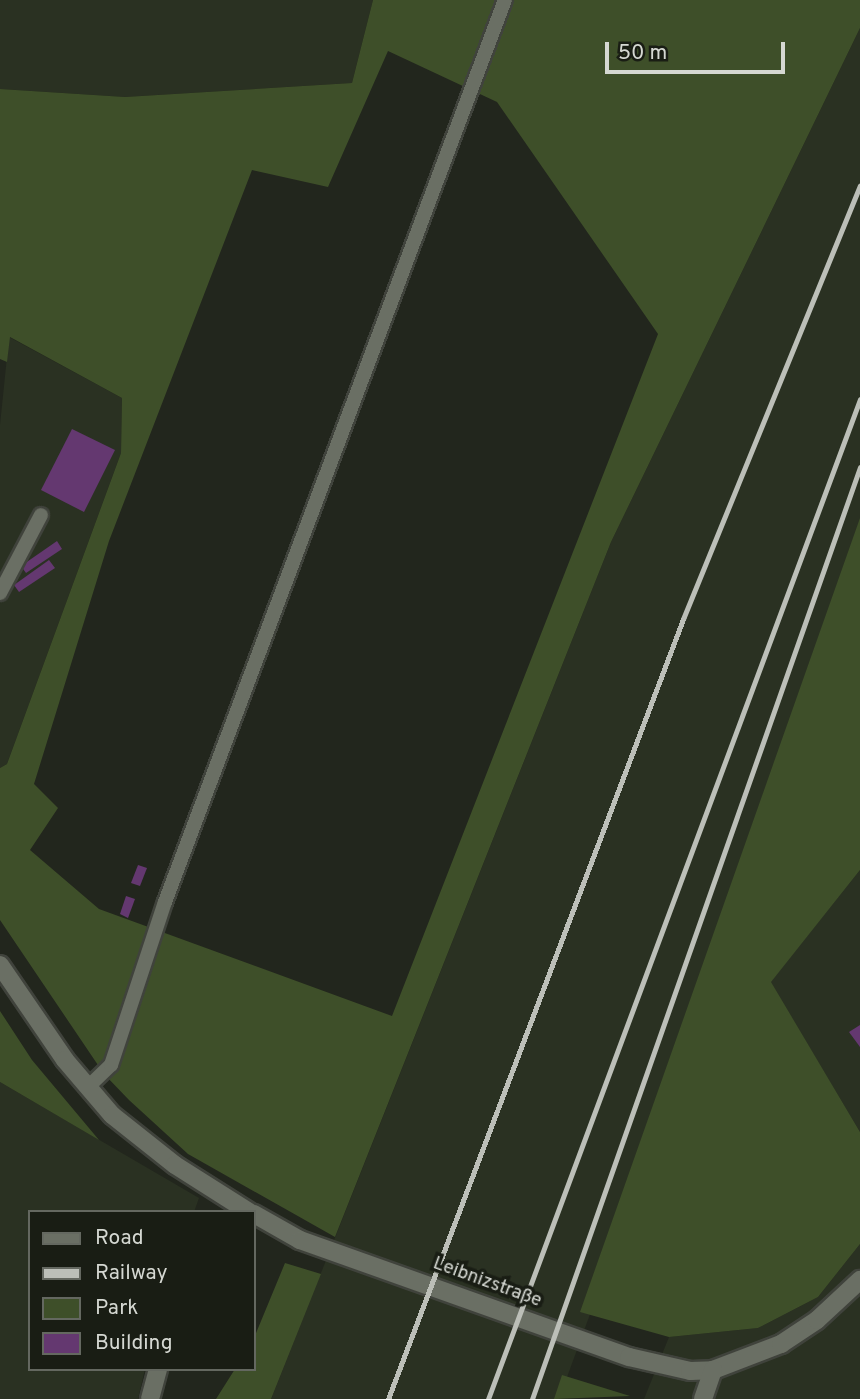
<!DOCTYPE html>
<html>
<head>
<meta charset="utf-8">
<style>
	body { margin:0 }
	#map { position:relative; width:860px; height:1399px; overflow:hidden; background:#22261d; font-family:Overpass,sans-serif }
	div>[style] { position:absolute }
	.built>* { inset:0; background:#2a3122 }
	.green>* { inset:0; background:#3e4f29 }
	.building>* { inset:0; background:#643870 }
	.roads { filter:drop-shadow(2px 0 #40433c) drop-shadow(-2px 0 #40433c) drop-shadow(0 2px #40433c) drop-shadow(0 -2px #40433c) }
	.lane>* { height:14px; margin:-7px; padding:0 7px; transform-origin:7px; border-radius:7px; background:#6a6f64 }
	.street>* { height:18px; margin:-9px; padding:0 9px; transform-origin:9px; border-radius:9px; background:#6a6f64 }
	.rail>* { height:5px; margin:-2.5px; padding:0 2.5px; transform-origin:2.5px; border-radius:2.5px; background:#bcbfb8 }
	span { translate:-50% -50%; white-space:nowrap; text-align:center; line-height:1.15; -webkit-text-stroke:7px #191d14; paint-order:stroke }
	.street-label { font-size:19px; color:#d5d8d2 }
	.legend { position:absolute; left:28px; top:1210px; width:228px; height:161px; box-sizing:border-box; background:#191d14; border:2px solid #646860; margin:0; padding:9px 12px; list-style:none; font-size:21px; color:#d5d8d2 }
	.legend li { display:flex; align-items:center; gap:14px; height:35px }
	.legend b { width:35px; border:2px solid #646860 }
	.scale { position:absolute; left:605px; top:42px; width:180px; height:32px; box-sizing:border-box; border:4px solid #d5d8d2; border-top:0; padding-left:9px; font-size:21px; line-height:24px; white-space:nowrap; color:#d5d8d2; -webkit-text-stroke:5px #191d14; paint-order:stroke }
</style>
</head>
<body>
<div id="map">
	<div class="built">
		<div style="clip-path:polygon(0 0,373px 0,352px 83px,125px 97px,0 89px)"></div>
		<div style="clip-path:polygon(860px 28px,860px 577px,559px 1399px,271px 1399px,611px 542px)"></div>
		<div style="clip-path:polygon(9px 337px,122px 398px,121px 453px,7px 764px,0 768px,0 425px)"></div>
		<div style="clip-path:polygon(860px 870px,860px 1132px,770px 982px)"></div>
		<div style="clip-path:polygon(0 1082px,199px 1198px,194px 1212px,30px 1212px,30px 1369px,145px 1369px,138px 1399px,0 1399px)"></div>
		<div style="clip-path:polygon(860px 1244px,860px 1399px,644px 1399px,669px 1337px,758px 1328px,818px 1297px)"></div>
	</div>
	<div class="green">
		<div style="clip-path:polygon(evenodd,373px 0,860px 0,860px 28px,611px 542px,335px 1237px,188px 1154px,129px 1100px,104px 1074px,0 920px,0 768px,7px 764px,121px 453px,122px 398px,10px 337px,7px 362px,0 359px,0 89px,125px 97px,352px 83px,373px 0,388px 51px,497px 102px,658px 334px,392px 1016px,99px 909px,30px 850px,58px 808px,34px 784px,109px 541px,252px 170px,328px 187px,388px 51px)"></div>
		<div style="clip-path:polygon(860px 518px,860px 870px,771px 982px,860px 1132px,860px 1244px,818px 1297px,758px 1328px,669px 1337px,580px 1312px)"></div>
		<div style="clip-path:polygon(0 1011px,32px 1060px,99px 1140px,0 1082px)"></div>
		<div style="clip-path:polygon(285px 1263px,321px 1274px,271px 1399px,216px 1399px,235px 1369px,254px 1369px,254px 1338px)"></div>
		<div style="clip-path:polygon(562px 1375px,630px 1396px,554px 1399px)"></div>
	</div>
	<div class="building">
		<div style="clip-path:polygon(72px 429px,115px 450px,84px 512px,41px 490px)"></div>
		<div style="clip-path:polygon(57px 541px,62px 549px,26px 573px,21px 566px)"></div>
		<div style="clip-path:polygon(49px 560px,55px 568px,19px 592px,14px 585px)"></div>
		<div style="clip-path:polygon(138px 865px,147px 868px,140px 886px,131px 883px)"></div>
		<div style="clip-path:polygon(126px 896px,135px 899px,128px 918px,120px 914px)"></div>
		<div style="clip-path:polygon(860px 1025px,860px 1047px,849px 1032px)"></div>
	</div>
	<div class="roads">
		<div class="lane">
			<div style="left:0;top:593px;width:88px;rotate:-62.3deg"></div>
			<div style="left:88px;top:1087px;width:32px;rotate:-44deg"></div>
			<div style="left:111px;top:1065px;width:172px;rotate:-71.7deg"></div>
			<div style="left:165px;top:902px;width:964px;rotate:-69.35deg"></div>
		</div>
		<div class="street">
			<div style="left:0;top:965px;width:115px;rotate:55.6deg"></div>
			<div style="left:65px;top:1060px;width:72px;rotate:49.5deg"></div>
			<div style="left:112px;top:1115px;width:80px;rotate:38.4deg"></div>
			<div style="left:175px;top:1165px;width:88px;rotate:32.4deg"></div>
			<div style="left:254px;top:1214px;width:53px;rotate:29.5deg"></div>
			<div style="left:300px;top:1240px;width:349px;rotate:19.6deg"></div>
			<div style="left:629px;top:1357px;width:63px;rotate:12.9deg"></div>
			<div style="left:690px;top:1371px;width:23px;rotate:-2deg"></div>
			<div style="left:713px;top:1370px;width:73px;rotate:-20.9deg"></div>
			<div style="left:781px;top:1344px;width:43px;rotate:-33.7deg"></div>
			<div style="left:817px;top:1320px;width:59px;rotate:-42.9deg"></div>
			<div style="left:150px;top:1399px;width:31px;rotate:-75deg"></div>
			<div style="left:703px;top:1399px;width:31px;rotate:-71deg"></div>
		</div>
	</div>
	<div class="rail">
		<div style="left:388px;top:1399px;width:834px;rotate:-69.28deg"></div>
		<div style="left:683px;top:619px;width:468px;rotate:-67.8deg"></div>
		<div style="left:488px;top:1399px;width:1067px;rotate:-69.59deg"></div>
		<div style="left:532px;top:1399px;width:988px;rotate:-70.61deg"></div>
	</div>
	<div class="street-label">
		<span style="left:487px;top:1283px;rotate:20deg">Leibnizstraße</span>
	</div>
	<ul class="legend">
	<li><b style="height:9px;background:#6a6f64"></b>Road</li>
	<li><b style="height:9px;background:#bcbfb8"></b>Railway</li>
	<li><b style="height:19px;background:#3e4f29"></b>Park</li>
	<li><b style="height:19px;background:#643870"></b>Building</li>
	</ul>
	<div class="scale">50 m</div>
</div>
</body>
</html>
